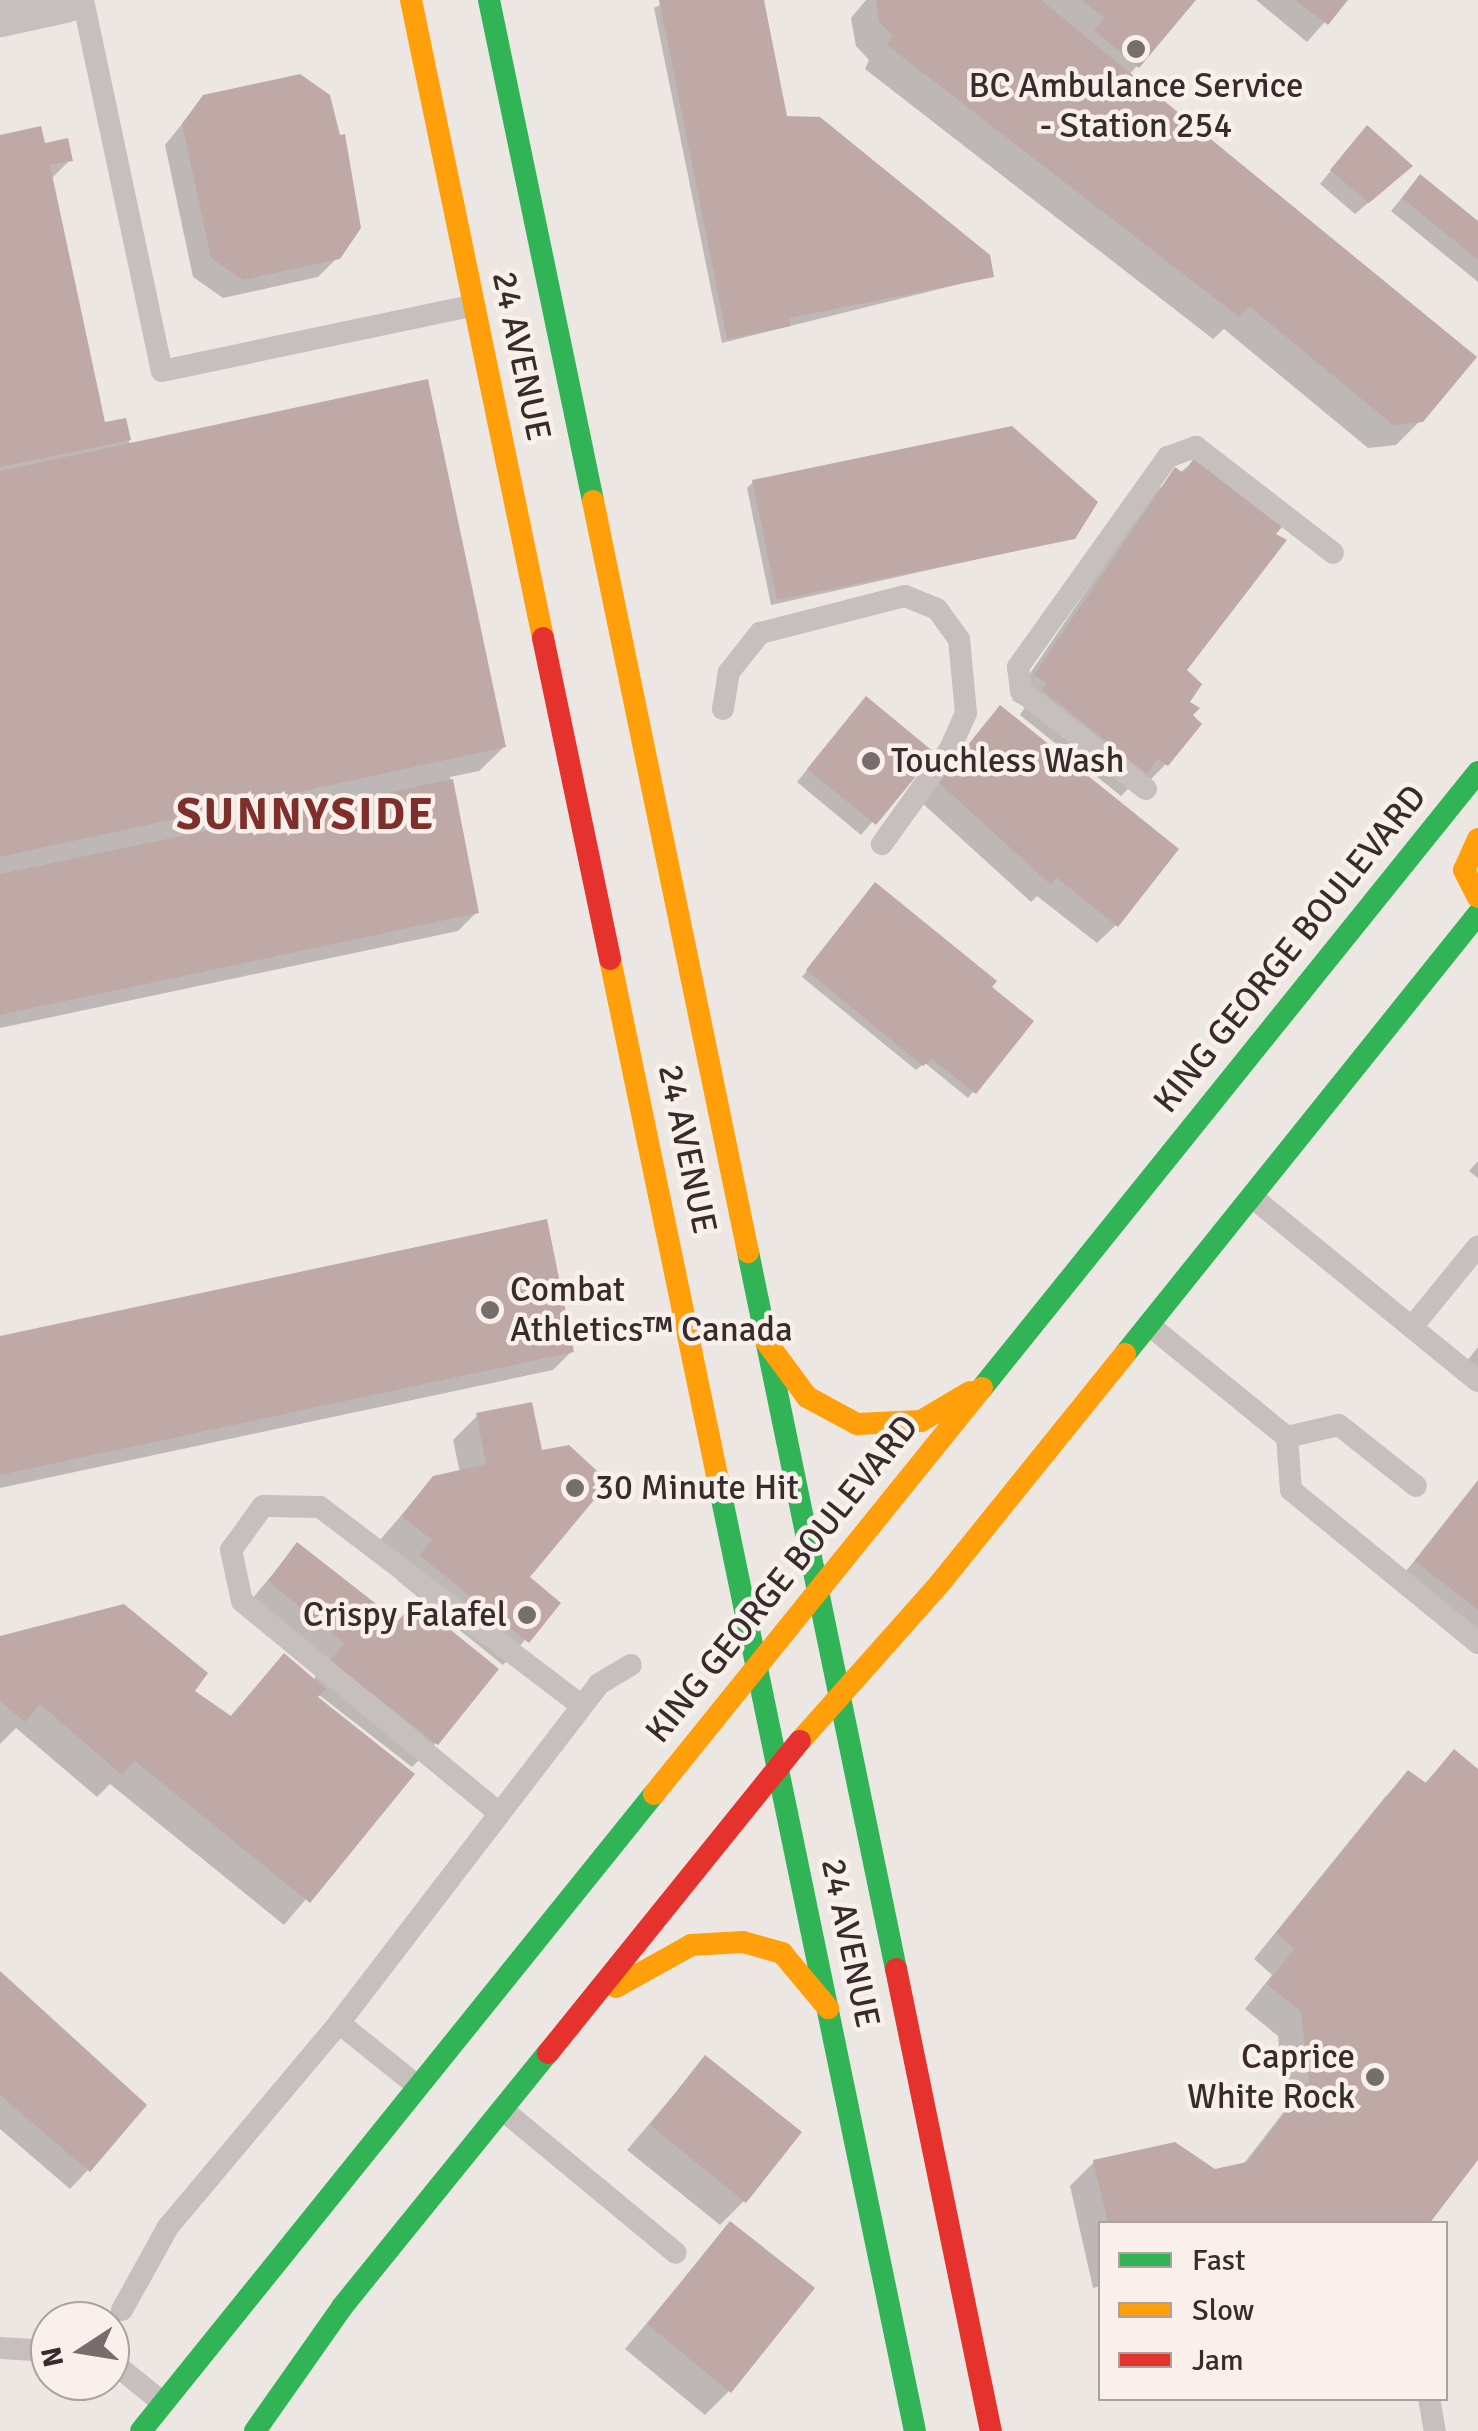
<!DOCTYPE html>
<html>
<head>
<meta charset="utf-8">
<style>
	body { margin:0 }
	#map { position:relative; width:1478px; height:2431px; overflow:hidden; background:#ede7e4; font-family:Signika,sans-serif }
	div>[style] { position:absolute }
	.shadow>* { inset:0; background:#0003 }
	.building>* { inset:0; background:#bfa9a7 }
	.lane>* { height:22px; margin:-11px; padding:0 11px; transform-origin:11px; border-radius:11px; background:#c6bfbd }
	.street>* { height:45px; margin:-22.5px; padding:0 22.5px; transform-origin:22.5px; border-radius:22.5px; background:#c6bfbd }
	.fast>* { height:22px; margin:-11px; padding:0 11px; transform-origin:11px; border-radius:11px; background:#30b455 }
	.slow>* { height:22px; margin:-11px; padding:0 11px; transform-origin:11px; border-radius:11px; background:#ff9f0a }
	.jam>* { height:22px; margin:-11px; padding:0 11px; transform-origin:11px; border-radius:11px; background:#e5322d }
	.dots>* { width:28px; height:28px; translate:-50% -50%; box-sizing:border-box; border:5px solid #f9f0ec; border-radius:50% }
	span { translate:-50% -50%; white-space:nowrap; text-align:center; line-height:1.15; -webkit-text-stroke:9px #f9f0ec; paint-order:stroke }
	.poi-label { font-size:35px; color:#372c2b }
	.left { translate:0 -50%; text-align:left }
	.right { translate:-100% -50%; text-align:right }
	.street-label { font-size:35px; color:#372c2b }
	.district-label { font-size:45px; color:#7e2f2c; font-weight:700; letter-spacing:2.5px }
	.legend { position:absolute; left:1098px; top:2221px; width:350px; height:180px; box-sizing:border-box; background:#f9f0ec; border:2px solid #aba29f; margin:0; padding:12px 18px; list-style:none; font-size:30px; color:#372c2b }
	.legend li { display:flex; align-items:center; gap:20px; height:50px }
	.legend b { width:50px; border:2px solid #aba29f }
	.north { position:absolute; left:30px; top:2301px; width:100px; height:100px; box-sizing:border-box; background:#f9f0ec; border:2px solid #aba29f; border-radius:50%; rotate:258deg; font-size:28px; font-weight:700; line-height:40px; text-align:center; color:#372c2b }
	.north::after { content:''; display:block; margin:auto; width:35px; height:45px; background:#776d6c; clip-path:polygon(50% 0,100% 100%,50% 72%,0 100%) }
</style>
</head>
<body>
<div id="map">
	<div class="shadow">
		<div style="clip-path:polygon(670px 0,761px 0,785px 119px,992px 276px,722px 343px,654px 8px)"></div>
		<div style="clip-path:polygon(866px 0,1193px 0,1129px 75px,1421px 420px,1396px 445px,1368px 448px,1224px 329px,1213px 339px,865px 69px,869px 60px,856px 46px,851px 18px)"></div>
		<div style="clip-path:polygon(1256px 0,1344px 0,1307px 42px)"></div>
		<div style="clip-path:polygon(204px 97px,338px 257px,318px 277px,223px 298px,193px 277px,165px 145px)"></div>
		<div style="clip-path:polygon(0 138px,43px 146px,70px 160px,51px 179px,103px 425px,124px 421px,130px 445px,504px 747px,479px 771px,450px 777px,477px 912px,458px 931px,0 1028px)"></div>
		<div style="clip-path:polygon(1355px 141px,1397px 178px,1355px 214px,1320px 184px)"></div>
		<div style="clip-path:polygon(1408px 190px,1478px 224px,1478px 282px,1391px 211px)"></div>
		<div style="clip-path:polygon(1195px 461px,1272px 535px,1184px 670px,1186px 703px,1166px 764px,1142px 788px,1134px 783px,1121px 796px,1020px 715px,1025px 707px,1012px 700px,1152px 494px)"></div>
		<div style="clip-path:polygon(753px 482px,1073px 538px,771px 605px,747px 488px)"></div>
		<div style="clip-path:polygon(1000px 708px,1116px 925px,1097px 943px,1037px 896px,1031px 902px,921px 802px)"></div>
		<div style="clip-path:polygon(854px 712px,931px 753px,861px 835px,797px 782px)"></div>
		<div style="clip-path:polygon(870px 891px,1030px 1021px,968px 1098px,925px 1063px,916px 1070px,802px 977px)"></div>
		<div style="clip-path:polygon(1478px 1161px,1478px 1178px,1469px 1171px)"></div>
		<div style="clip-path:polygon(0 1339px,572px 1351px,553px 1370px,0 1488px)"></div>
		<div style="clip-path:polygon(1478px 1347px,1478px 1372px,1466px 1362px)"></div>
		<div style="clip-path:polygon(477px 1416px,526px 1578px,557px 1604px,503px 1665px,397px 1580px,410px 1566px,379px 1541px,434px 1478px,460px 1473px,453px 1440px)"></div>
		<div style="clip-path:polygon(1478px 1480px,1478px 1644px,1399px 1580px)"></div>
		<div style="clip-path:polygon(297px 1545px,396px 1623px,436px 1743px,412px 1767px,318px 1694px,315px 1698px,411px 1775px,284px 1925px,110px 1784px,97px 1797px,16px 1728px,0 1744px,0 1638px,191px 1692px,229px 1718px,284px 1656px,312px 1681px,322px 1669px,246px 1606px)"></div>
		<div style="clip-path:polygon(1454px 1752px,1478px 1772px,1478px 2155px,1425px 2224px,1100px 2224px,1100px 2286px,1093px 2288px,1070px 2186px,1094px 2162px,1214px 2171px,1242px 2166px,1286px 2109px,1278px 2036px,1245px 2009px,1272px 1975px,1254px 1959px,1385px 1797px,1409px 1773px,1424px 1784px)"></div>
		<div style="clip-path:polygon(0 1975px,88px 2170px,70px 2189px,0 2129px)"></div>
		<div style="clip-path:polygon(705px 2058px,744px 2201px,720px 2225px,627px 2150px)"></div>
		<div style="clip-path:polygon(730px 2224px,729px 2391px,705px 2415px,625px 2349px)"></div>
	</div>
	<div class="building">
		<div style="clip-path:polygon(659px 0,764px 0,787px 116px,820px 117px,990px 255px,994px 277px,789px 318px,791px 326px,727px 339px)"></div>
		<div style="clip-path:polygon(876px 0,1041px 0,1477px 357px,1423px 422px,1393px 425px,1250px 307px,1239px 317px,887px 45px,892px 35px,879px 22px)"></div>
		<div style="clip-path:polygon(1082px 0,1196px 0,1139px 68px,1094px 30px,1104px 18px)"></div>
		<div style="clip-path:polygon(1295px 0,1348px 0,1328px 25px)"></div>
		<div style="clip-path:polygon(300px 74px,330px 95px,340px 135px,345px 134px,361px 228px,340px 259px,243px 280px,211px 258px,182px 124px,203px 95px)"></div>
		<div style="clip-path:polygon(1367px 125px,1413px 166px,1369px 203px,1330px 170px)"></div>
		<div style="clip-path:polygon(41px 126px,45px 143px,68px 138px,73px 161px,50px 165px,105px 422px,126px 418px,131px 440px,0 467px,0 135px)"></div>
		<div style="clip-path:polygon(1420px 174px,1478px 221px,1478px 260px,1402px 198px)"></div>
		<div style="clip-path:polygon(428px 379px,506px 747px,0 857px,0 471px)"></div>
		<div style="clip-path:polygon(1012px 426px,1098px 502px,1075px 539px,777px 600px,752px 480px)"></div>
		<div style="clip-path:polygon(1195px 457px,1282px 527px,1276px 534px,1287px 540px,1187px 670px,1202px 684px,1190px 702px,1200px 708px,1193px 715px,1202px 724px,1168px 766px,1158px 759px,1147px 774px,1042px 690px,1047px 683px,1034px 675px,1175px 467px,1183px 473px)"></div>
		<div style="clip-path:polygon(866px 696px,935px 753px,876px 825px,807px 769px)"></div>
		<div style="clip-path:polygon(1000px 705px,1179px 849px,1118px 927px,1057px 878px,1051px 885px,938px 782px)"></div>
		<div style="clip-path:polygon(453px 779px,479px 913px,0 1015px,0 874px)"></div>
		<div style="clip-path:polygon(875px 882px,997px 981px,992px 987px,1034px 1021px,976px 1094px,932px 1059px,923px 1066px,806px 970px)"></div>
		<div style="clip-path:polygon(547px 1219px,574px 1352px,0 1475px,0 1336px)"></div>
		<div style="clip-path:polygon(532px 1402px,542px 1450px,569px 1445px,609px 1482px,530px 1577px,561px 1603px,529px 1643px,419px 1555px,432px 1540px,401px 1516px,433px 1476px,486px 1464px,476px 1413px)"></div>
		<div style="clip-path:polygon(1478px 1481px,1478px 1610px,1415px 1561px)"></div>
		<div style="clip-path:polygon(297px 1542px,398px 1621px,415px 1601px,499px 1669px,438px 1745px,330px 1661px,344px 1643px,268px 1581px)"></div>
		<div style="clip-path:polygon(124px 1604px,208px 1673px,195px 1691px,231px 1716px,284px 1653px,326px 1689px,318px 1697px,415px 1774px,310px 1903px,135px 1761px,122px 1775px,40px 1704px,25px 1722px,0 1701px,0 1636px)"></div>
		<div style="clip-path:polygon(1454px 1749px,1478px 1769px,1478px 2160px,1429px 2224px,1108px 2224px,1093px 2160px,1175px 2142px,1215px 2169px,1247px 2162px,1309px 2082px,1301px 2012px,1267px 1984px,1294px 1949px,1276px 1933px,1408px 1770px,1426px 1783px)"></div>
		<div style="clip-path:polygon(0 1971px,147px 2105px,90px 2172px,0 2095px)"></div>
		<div style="clip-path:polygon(705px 2055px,802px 2132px,746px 2203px,650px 2125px)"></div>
		<div style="clip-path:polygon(730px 2221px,815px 2288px,731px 2393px,647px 2324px)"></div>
	</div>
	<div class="lane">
		<div style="left:83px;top:0;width:379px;rotate:78deg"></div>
		<div style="left:162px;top:371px;width:319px;rotate:-11.9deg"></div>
		<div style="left:723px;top:709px;width:37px;rotate:-81deg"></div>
		<div style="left:729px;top:672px;width:50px;rotate:-51.5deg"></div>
		<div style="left:760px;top:633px;width:150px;rotate:-14.3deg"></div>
		<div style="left:905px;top:596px;width:35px;rotate:22deg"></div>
		<div style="left:937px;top:609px;width:37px;rotate:54deg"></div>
		<div style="left:959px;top:639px;width:74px;rotate:84.6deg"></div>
		<div style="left:966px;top:713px;width:39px;rotate:114deg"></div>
		<div style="left:950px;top:749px;width:117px;rotate:125.6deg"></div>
		<div style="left:1146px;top:789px;width:159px;rotate:-141.9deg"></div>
		<div style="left:1021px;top:691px;width:24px;rotate:-97deg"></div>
		<div style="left:1018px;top:667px;width:258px;rotate:-54.5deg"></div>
		<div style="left:1168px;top:457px;width:30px;rotate:-20deg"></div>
		<div style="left:1196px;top:447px;width:173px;rotate:37.7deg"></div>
		<div style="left:1252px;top:1197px;width:291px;rotate:39.2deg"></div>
		<div style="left:1149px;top:1325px;width:178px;rotate:39.1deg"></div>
		<div style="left:1287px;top:1437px;width:53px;rotate:-13deg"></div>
		<div style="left:1339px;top:1425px;width:98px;rotate:38.4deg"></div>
		<div style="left:1412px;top:1327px;width:104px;rotate:-50.8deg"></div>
		<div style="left:1287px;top:1437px;width:53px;rotate:85.7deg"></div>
		<div style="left:1291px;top:1490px;width:242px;rotate:39.3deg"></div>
		<div style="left:499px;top:1813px;width:333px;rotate:-140.5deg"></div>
		<div style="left:242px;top:1601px;width:52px;rotate:-102.2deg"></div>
		<div style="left:231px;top:1550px;width:54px;rotate:-54deg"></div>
		<div style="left:263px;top:1506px;width:57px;rotate:1deg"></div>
		<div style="left:320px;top:1507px;width:329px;rotate:37.2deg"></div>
		<div style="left:339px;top:2023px;width:99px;rotate:38.8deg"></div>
		<div style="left:503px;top:2110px;width:224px;rotate:39.6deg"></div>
		<div style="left:122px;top:2310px;width:95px;rotate:-61deg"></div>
		<div style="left:168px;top:2227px;width:266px;rotate:-50deg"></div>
		<div style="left:339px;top:2023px;width:427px;rotate:-52.5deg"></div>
		<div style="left:599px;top:1684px;width:37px;rotate:-31deg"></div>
		<div style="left:0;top:2348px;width:50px;rotate:3.4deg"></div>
		<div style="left:110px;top:2360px;width:68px;rotate:39.1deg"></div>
		<div style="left:1429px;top:2398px;width:34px;rotate:80deg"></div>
	</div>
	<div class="street">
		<div style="left:0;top:14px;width:66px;rotate:-12.2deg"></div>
	</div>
	<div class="fast">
		<div style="left:489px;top:0;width:512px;rotate:78.27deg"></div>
		<div style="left:748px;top:1252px;width:732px;rotate:78.34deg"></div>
		<div style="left:1125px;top:1354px;width:564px;rotate:-51.26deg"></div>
		<div style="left:982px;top:1388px;width:791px;rotate:-51.16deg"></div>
		<div style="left:718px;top:1480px;width:971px;rotate:78.3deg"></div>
		<div style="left:141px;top:2431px;width:818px;rotate:-51.15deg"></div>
		<div style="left:255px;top:2431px;width:151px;rotate:-54.9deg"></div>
		<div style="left:342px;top:2307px;width:327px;rotate:-51deg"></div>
	</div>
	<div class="slow">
		<div style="left:411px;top:0;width:652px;rotate:78.31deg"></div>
		<div style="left:593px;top:501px;width:767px;rotate:78.34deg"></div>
		<div style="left:1478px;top:839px;width:34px;rotate:114deg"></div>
		<div style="left:1464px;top:870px;width:30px;rotate:63deg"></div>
		<div style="left:610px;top:959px;width:532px;rotate:78.29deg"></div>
		<div style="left:765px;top:1340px;width:71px;rotate:53.6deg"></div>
		<div style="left:807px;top:1397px;width:57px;rotate:28.4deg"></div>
		<div style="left:857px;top:1424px;width:64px;rotate:-2.7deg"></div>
		<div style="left:921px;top:1421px;width:57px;rotate:-30.6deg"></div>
		<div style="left:800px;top:1741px;width:213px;rotate:-48.4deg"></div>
		<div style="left:941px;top:1582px;width:293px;rotate:-51.1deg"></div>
		<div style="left:654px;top:1794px;width:522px;rotate:-51.07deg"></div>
		<div style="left:616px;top:1987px;width:86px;rotate:-29.2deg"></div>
		<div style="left:691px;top:1945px;width:52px;rotate:-3.3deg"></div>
		<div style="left:743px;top:1942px;width:41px;rotate:15.8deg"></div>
		<div style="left:782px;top:1953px;width:72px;rotate:50.1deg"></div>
	</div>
	<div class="jam">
		<div style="left:543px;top:638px;width:328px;rotate:78.2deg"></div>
		<div style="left:896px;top:1969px;width:472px;rotate:78.4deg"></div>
		<div style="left:548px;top:2053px;width:401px;rotate:-51.1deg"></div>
	</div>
	<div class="dots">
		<div style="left:1136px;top:49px;background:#776d6c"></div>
		<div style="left:871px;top:761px;background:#776d6c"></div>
		<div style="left:490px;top:1310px;background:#776d6c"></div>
		<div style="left:575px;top:1488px;background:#776d6c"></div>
		<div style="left:527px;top:1615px;background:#776d6c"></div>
		<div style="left:1375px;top:2077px;background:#776d6c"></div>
	</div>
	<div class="poi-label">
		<span style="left:1136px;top:106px">BC Ambulance Service<br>- Station 254</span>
		<span class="left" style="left:891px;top:761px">Touchless Wash</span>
		<span class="left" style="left:510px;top:1310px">Combat<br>Athletics™ Canada</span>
		<span class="left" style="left:595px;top:1488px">30 Minute Hit</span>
		<span class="right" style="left:507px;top:1615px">Crispy Falafel</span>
		<span class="right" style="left:1355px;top:2077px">Caprice<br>White Rock</span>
	</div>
	<div class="street-label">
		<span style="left:521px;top:356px;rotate:78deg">24 AVENUE</span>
		<span style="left:1290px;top:949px;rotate:-51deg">KING GEORGE BOULEVARD</span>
		<span style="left:687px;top:1149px;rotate:78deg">24 AVENUE</span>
		<span style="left:782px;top:1579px;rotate:-51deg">KING GEORGE BOULEVARD</span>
		<span style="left:850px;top:1943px;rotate:78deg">24 AVENUE</span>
	</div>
	<div class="district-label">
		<span style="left:306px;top:815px">SUNNYSIDE</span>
	</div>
	<ul class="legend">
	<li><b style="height:12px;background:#30b455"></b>Fast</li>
	<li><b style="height:12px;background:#ff9f0a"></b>Slow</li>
	<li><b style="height:12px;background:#e5322d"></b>Jam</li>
	</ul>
	<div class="north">N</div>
</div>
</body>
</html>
